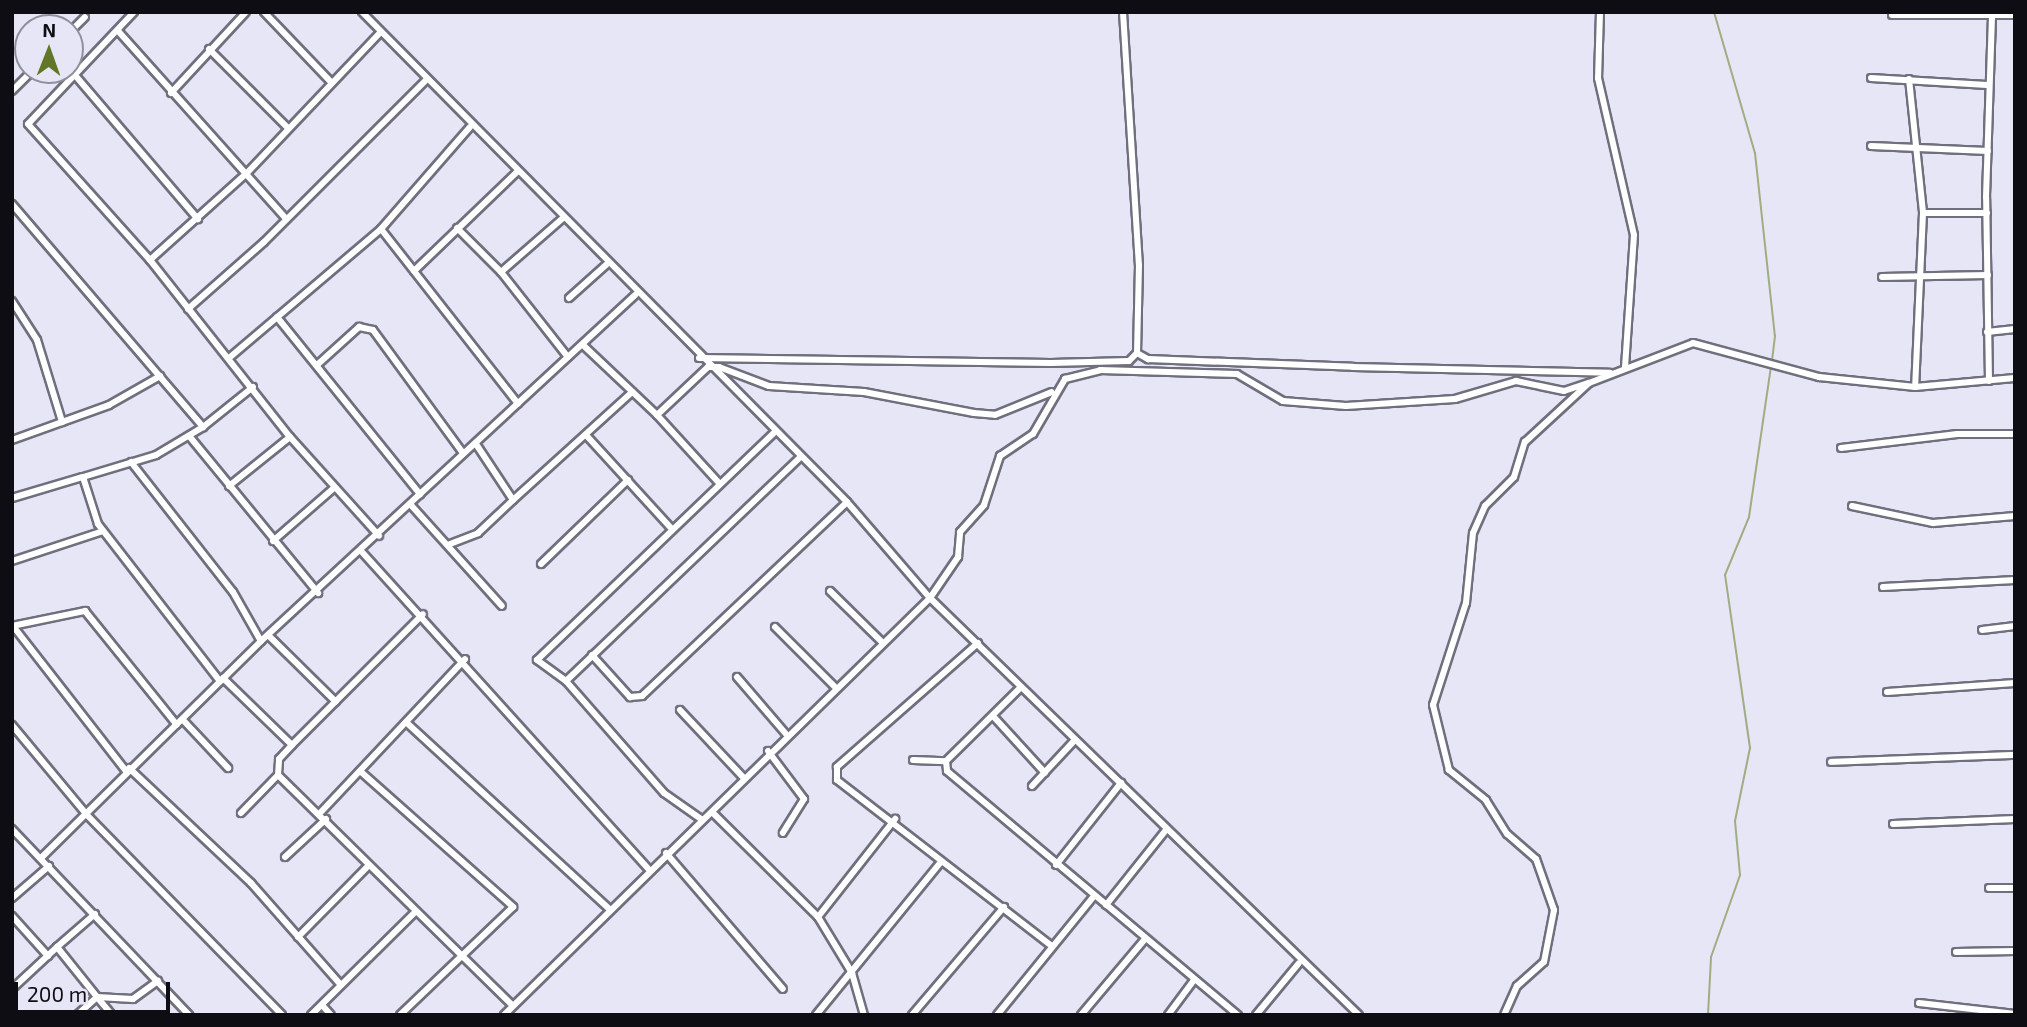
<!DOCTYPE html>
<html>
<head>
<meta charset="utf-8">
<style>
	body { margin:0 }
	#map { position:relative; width:2027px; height:1027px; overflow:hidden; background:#e7e6f7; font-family:"Exo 2",sans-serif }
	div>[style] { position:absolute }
	.stream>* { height:2px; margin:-1px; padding:0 1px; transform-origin:1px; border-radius:1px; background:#9fad81 }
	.roads { filter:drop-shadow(2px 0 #706f7d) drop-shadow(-2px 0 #706f7d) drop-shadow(0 2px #706f7d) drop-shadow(0 -2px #706f7d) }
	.minor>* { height:6px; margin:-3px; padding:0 3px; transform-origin:3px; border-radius:3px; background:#fff }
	span { translate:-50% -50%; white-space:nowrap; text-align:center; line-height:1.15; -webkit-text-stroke:6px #e7e6f7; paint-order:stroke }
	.frame { position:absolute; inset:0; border:14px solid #0e0d13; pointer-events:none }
	.north { position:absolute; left:14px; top:14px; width:70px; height:70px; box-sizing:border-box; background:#e7e6f7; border:2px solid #908f9c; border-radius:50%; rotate:1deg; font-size:19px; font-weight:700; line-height:28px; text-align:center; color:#0e0d13 }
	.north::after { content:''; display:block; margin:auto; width:24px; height:32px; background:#617626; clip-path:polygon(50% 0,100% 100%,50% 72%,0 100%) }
	.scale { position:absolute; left:14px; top:982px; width:156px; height:32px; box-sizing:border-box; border:4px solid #0e0d13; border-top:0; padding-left:9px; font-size:21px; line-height:24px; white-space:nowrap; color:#0e0d13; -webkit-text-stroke:5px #e7e6f7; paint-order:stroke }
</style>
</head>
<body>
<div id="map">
	<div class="stream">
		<div style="left:1714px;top:12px;width:147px;rotate:73.8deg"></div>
		<div style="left:1755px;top:153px;width:184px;rotate:83.8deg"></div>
		<div style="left:1775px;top:336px;width:25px;rotate:97deg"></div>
		<div style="left:1708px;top:1015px;width:58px;rotate:-87deg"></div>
		<div style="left:1711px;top:957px;width:87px;rotate:-70.5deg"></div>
		<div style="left:1740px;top:875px;width:54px;rotate:-95.3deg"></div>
		<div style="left:1735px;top:821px;width:75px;rotate:-78.4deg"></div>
		<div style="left:1750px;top:748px;width:175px;rotate:-98.2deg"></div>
		<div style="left:1725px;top:575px;width:63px;rotate:-67.5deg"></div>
		<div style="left:1749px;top:517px;width:153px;rotate:-81.7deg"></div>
	</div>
	<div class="roads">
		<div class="minor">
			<div style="left:134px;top:12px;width:154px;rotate:133.4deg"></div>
			<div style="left:28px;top:124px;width:183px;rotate:48.1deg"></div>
			<div style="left:150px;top:260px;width:226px;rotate:51.7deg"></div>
			<div style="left:290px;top:437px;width:133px;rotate:48deg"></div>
			<div style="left:264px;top:12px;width:95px;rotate:46.3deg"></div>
			<div style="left:362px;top:12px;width:689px;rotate:45.29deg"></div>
			<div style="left:847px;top:502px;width:127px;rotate:49.2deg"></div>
			<div style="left:930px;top:598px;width:598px;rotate:44.19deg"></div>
			<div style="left:1123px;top:12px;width:254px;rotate:86.4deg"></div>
			<div style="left:1139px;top:265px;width:88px;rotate:91.3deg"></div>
			<div style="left:1137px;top:353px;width:13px;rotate:29deg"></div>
			<div style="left:1148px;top:359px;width:205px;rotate:2.2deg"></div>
			<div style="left:1353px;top:367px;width:257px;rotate:1.3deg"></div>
			<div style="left:1600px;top:12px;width:66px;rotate:91.7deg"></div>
			<div style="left:1598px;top:78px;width:161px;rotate:77.1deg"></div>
			<div style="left:1634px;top:235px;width:133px;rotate:93.9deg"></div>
			<div style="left:1892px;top:15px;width:123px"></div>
			<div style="left:70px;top:32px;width:21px;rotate:-45deg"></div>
			<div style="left:119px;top:32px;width:251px;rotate:48.2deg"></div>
			<div style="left:209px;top:49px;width:110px;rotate:45deg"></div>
			<div style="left:74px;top:74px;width:191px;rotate:49.5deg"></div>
			<div style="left:1871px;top:78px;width:116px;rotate:3.5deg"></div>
			<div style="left:1909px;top:79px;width:135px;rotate:84deg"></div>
			<div style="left:1923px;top:213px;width:174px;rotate:92.6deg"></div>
			<div style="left:12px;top:91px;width:30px;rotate:-45deg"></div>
			<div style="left:171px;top:93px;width:110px;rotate:-47.2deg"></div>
			<div style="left:1871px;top:146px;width:117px;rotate:2.4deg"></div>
			<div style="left:12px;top:204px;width:294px;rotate:49.4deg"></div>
			<div style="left:203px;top:427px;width:64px;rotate:-38.7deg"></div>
			<div style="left:1923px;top:213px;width:64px"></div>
			<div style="left:457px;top:228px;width:62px;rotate:45deg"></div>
			<div style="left:501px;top:272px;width:108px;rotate:51.8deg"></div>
			<div style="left:381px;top:229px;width:222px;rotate:51.9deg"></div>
			<div style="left:150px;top:260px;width:129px;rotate:-41.9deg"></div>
			<div style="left:246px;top:174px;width:195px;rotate:-46.5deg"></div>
			<div style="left:414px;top:271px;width:143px;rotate:-43.9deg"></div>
			<div style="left:501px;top:272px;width:81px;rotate:-41deg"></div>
			<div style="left:1882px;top:277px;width:106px;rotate:-1.1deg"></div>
			<div style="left:569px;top:298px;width:51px;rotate:-41.8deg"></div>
			<div style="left:12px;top:301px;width:46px;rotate:57.3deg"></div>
			<div style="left:37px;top:340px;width:86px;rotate:73deg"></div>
			<div style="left:188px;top:309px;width:101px;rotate:-41.4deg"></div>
			<div style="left:264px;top:242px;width:228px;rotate:-45deg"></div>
			<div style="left:277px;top:317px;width:228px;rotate:51.1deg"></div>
			<div style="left:1987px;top:332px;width:28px;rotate:-6deg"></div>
			<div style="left:583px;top:345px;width:102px;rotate:43.4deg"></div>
			<div style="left:657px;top:415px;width:70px;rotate:-43.3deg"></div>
			<div style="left:708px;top:367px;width:11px"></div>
			<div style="left:719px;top:367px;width:53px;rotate:20.8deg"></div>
			<div style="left:769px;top:386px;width:95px;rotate:3.6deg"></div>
			<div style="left:864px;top:392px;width:112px;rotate:10.8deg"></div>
			<div style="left:974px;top:413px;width:21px;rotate:5deg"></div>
			<div style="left:995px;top:415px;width:61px;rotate:-22deg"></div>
			<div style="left:229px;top:358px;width:199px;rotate:-40.3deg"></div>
			<div style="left:381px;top:229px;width:135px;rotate:-48.9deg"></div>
			<div style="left:699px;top:358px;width:352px;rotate:0.8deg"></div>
			<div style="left:1051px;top:363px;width:78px;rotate:-1.5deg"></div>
			<div style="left:1129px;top:361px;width:11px;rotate:-45deg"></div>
			<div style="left:317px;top:365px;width:57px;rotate:-42.1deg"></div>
			<div style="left:359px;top:327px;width:14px;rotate:12deg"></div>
			<div style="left:373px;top:330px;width:152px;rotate:53.8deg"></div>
			<div style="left:1989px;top:381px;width:184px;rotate:-90.9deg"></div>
			<div style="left:1986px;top:197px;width:182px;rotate:-88.1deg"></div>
			<div style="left:657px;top:415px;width:93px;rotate:47.6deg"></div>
			<div style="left:586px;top:435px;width:126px;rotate:47.6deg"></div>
			<div style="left:190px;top:437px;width:202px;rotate:50.6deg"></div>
			<div style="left:12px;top:440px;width:103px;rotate:-19.8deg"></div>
			<div style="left:109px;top:405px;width:59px;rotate:-29.6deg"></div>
			<div style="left:476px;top:444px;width:67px;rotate:56.5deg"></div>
			<div style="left:513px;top:500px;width:161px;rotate:-42.2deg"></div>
			<div style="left:1841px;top:448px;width:117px;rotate:-6.9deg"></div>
			<div style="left:1957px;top:434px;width:58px"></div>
			<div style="left:131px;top:462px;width:165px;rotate:51.9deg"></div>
			<div style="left:233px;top:592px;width:56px;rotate:60.3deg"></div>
			<div style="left:83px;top:477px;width:76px;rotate:-16.8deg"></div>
			<div style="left:156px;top:455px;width:55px;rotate:-30.8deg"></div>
			<div style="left:229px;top:486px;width:78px;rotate:-38.8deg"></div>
			<div style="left:12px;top:498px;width:74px;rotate:-16.5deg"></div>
			<div style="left:83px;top:477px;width:49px;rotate:72.3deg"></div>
			<div style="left:98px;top:524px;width:199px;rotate:52.2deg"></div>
			<div style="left:410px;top:504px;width:137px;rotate:48deg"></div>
			<div style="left:1852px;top:506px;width:83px;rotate:11.9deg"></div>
			<div style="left:1933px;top:523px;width:82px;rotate:-4.9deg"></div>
			<div style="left:273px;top:541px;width:81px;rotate:-41deg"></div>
			<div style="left:450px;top:544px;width:30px;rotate:-21deg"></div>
			<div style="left:478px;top:533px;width:48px;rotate:-43.3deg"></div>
			<div style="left:362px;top:552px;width:428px;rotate:47.9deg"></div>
			<div style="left:12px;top:561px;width:96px;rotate:-18.2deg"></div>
			<div style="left:541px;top:564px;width:121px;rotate:-44deg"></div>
			<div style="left:1883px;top:587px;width:132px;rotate:-3deg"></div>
			<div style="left:830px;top:591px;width:74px;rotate:44.5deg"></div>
			<div style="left:12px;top:626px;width:75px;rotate:-11.6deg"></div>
			<div style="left:85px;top:611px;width:146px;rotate:51.1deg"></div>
			<div style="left:13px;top:626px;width:184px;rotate:52.1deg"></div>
			<div style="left:775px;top:627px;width:85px;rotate:45deg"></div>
			<div style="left:1982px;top:630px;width:33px;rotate:-7deg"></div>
			<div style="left:268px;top:635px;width:95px;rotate:44.6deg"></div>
			<div style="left:978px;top:643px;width:188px;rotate:138.7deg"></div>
			<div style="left:837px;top:767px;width:13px;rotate:90deg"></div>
			<div style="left:837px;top:780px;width:272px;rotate:37.7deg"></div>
			<div style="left:592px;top:655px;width:57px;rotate:47.9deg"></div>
			<div style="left:630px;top:697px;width:12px;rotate:-5deg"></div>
			<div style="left:642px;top:696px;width:282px;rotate:-43.4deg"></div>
			<div style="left:737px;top:677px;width:75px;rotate:49.3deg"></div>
			<div style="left:223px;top:678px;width:96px;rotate:44.2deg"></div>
			<div style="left:566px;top:681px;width:323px;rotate:-43.7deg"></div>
			<div style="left:1020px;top:688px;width:104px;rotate:135.4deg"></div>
			<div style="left:946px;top:761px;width:10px;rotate:84deg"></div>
			<div style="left:947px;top:771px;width:380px;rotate:40deg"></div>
			<div style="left:1887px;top:692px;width:128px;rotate:-4deg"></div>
			<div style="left:680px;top:710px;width:91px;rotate:46.8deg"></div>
			<div style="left:993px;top:716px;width:77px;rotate:47.6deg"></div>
			<div style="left:183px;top:720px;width:66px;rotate:46.8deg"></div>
			<div style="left:407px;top:723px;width:273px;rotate:42.6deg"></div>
			<div style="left:12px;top:725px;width:117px;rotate:50.2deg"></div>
			<div style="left:87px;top:815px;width:279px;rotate:45.7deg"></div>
			<div style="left:768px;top:751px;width:60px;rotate:53.1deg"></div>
			<div style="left:804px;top:799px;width:40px;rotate:122deg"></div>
			<div style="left:913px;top:760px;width:33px;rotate:2deg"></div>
			<div style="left:1831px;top:762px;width:184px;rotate:-2.2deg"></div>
			<div style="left:129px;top:768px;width:168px;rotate:43.3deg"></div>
			<div style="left:251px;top:883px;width:135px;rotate:48.6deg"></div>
			<div style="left:360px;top:771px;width:205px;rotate:41.6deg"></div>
			<div style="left:513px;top:907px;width:156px;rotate:136.3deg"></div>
			<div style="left:278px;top:775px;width:328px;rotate:44.5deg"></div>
			<div style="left:1032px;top:786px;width:62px;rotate:-47deg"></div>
			<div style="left:321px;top:812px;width:210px;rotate:-46.7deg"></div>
			<div style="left:712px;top:812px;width:149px;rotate:44.7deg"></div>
			<div style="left:818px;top:917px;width:66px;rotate:58.7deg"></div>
			<div style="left:852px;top:973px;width:44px;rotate:74.1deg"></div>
			<div style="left:241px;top:813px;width:53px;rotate:-45.8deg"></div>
			<div style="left:278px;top:775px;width:16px;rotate:-86deg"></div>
			<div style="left:279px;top:759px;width:19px;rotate:-47deg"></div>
			<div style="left:292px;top:745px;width:185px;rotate:-45deg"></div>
			<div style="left:701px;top:819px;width:45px;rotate:-144.9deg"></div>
			<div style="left:664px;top:793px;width:149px;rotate:-131.2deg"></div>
			<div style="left:566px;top:681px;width:36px;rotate:-144deg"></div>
			<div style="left:537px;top:660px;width:328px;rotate:-43.8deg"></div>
			<div style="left:1893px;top:824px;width:122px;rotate:-2.3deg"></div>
			<div style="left:12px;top:829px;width:257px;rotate:46.4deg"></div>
			<div style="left:666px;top:853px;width:179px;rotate:49.3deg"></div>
			<div style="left:285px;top:857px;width:56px;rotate:-42.8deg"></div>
			<div style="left:41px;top:858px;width:309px;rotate:-44.6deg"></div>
			<div style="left:261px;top:641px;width:510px;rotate:-42.77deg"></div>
			<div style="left:1056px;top:865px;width:105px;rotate:-51.6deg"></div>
			<div style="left:1989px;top:888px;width:26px"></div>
			<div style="left:12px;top:898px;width:49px;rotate:-40.9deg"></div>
			<div style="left:1106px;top:905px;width:95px;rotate:-51.4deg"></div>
			<div style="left:95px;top:914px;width:50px;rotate:139deg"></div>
			<div style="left:57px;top:947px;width:64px;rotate:51.3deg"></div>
			<div style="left:97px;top:997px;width:36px;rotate:3deg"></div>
			<div style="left:133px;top:999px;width:31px;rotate:-36deg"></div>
			<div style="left:12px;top:916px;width:54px;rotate:48deg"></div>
			<div style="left:818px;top:917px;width:125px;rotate:-51.8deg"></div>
			<div style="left:298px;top:937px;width:101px;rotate:-45.4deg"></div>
			<div style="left:1956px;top:952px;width:59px;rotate:-1deg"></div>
			<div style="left:12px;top:989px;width:62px;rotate:-43deg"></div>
			<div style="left:1919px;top:1003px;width:97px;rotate:6.5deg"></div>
			<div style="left:322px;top:1005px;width:13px;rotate:48deg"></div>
			<div style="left:77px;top:1015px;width:27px;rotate:-42deg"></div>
			<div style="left:97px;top:997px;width:23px;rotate:50deg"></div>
			<div style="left:311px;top:1015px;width:146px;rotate:-44.7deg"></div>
			<div style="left:504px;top:1015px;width:596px;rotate:-44.39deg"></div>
			<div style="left:930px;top:598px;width:50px;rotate:-55.7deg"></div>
			<div style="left:958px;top:557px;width:25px;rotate:-85deg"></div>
			<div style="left:960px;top:532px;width:36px;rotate:-48deg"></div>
			<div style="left:984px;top:505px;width:52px;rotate:-71.9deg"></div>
			<div style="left:1000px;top:456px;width:40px;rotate:-34deg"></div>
			<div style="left:1033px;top:434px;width:64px;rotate:-59.8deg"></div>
			<div style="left:1065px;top:379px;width:36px;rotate:-14deg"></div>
			<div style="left:1100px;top:370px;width:137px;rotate:1.7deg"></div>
			<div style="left:1237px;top:374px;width:53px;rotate:30.4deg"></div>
			<div style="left:1283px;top:401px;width:63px;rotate:4.5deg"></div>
			<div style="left:1346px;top:406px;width:109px;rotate:-3.7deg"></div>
			<div style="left:1455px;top:399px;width:64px;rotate:-16.4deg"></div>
			<div style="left:1516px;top:381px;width:49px;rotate:11.8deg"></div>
			<div style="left:1564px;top:391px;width:26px;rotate:-18deg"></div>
			<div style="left:816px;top:1015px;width:198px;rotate:-50.8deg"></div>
			<div style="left:912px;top:1015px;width:142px;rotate:-49.6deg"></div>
			<div style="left:997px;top:1015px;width:154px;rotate:-50.8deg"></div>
			<div style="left:1081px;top:1015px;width:99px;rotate:-49.9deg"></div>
			<div style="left:1168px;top:1015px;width:44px;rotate:-53.4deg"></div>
			<div style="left:1256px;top:1015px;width:67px;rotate:-50.4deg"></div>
			<div style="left:1504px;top:1015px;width:32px;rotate:-66deg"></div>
			<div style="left:1517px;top:986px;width:36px;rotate:-42deg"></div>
			<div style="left:1544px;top:962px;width:53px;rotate:-79.1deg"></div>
			<div style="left:1554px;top:910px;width:54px;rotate:-109.4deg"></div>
			<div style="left:1536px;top:859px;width:38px;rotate:-139deg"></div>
			<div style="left:1507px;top:834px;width:40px;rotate:-122deg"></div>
			<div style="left:1486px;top:800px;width:48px;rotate:-141deg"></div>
			<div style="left:1449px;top:770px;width:67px;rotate:-103.8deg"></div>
			<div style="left:1433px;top:705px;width:107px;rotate:-72.1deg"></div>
			<div style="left:1466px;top:603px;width:70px;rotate:-84.3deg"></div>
			<div style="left:1473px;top:533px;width:30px;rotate:-66deg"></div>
			<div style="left:1485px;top:506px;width:41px;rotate:-45deg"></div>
			<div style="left:1514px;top:477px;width:37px;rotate:-73deg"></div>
			<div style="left:1525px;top:442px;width:87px;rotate:-42.7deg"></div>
			<div style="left:1589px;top:383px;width:111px;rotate:-21deg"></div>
			<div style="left:1693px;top:343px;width:131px;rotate:15.1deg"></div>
			<div style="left:1819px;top:377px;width:97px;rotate:5.9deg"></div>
			<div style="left:1915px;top:387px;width:100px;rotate:-5.1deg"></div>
		</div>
	</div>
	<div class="frame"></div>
	<div class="north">N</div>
	<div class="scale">200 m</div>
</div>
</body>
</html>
